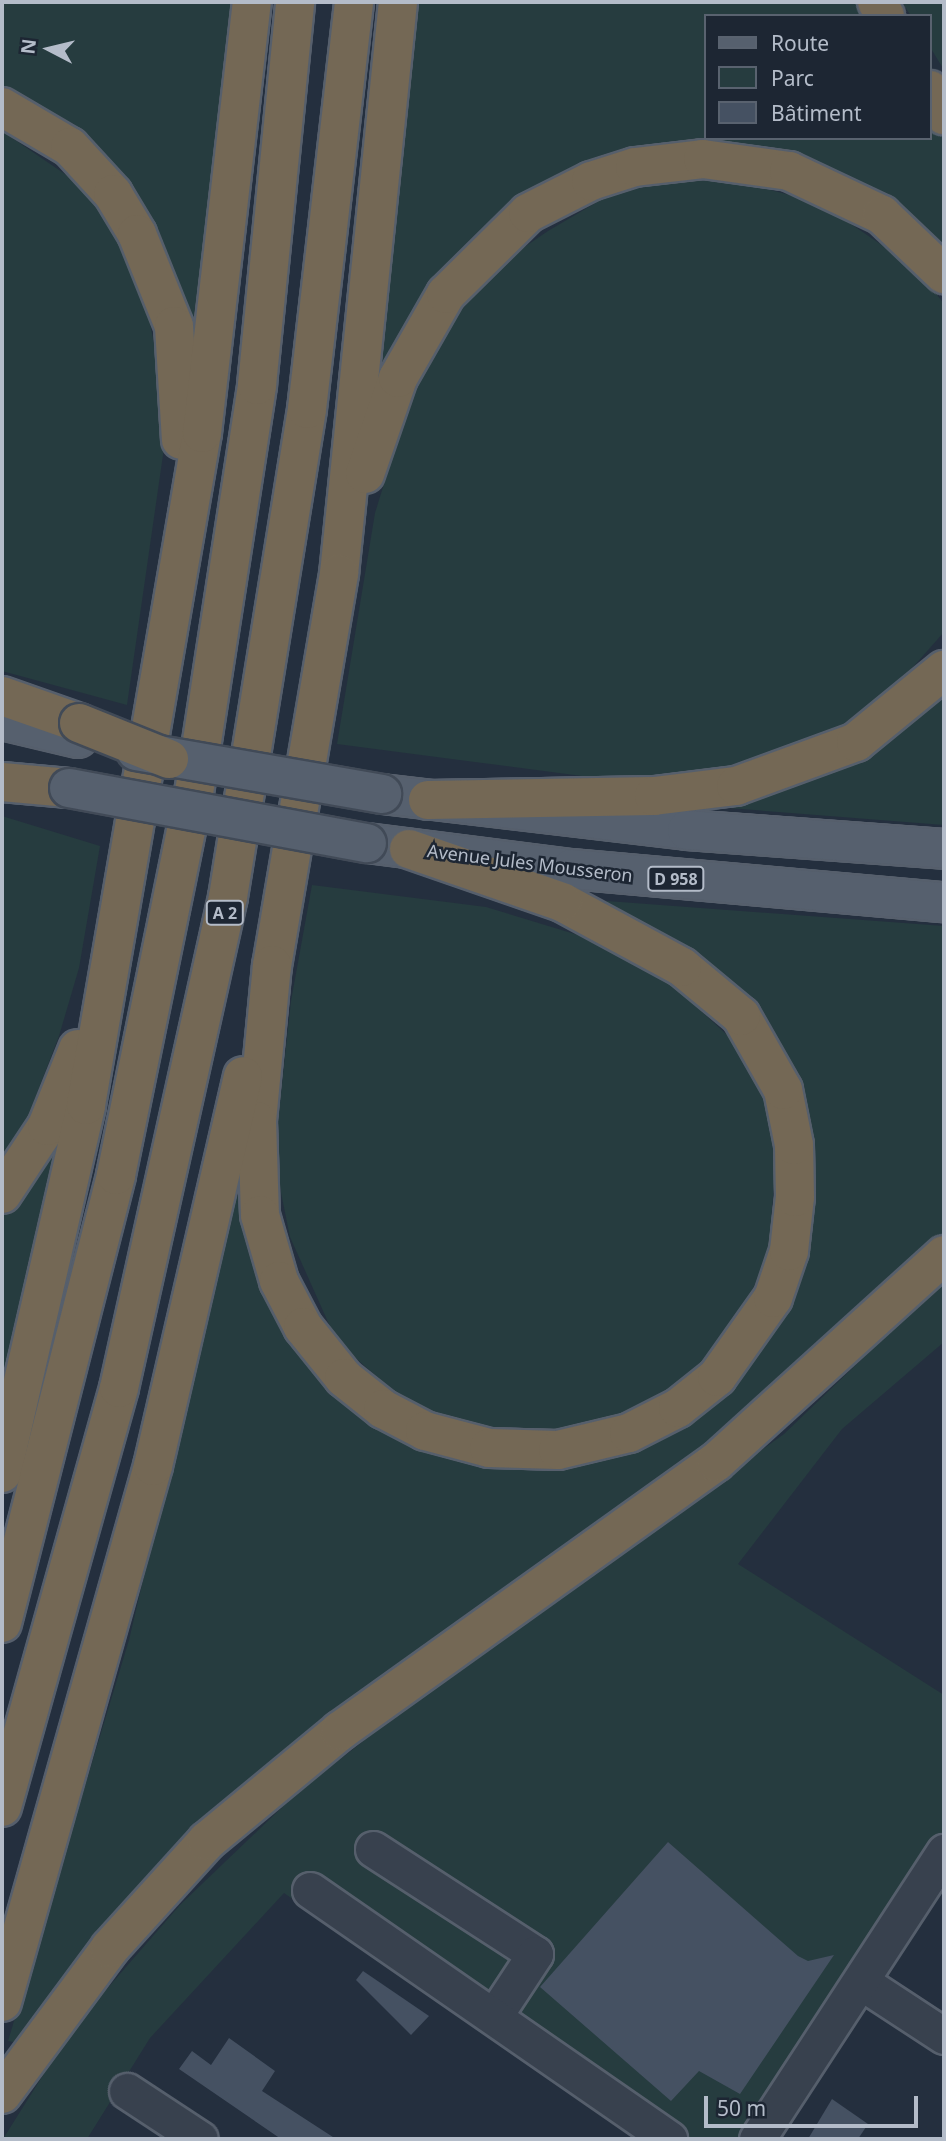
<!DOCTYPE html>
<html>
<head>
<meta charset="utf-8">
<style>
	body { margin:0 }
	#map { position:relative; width:946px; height:2141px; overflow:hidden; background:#242f3e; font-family:"Noto Sans",sans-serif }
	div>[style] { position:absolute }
	.green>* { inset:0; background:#263c3f }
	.building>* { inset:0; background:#455162 }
	.roads { filter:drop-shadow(2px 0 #565f6c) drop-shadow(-2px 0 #565f6c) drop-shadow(0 2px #565f6c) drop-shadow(0 -2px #565f6c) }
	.minor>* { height:35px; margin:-17.5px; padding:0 17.5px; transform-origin:17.5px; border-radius:17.5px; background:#38414e }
	.major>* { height:38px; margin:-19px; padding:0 19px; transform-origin:19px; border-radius:19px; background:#56606e }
	.highway>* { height:38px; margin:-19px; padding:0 19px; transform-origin:19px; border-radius:19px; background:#746855 }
	.bridges { filter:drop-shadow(2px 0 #414a57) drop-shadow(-2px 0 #414a57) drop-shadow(0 2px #414a57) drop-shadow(0 -2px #414a57) }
	.major-bridge>* { height:38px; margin:-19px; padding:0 19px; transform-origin:19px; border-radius:19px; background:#56606e }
	.highway-bridge>* { height:38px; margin:-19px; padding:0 19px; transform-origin:19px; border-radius:19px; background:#746855 }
	span { translate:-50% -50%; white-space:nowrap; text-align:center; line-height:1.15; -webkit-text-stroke:5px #1d2633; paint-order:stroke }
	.shield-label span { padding:2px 5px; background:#1d2633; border:2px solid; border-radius:5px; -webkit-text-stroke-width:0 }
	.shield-label { font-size:16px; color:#b4bcc9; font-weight:700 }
	.street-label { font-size:18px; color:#b4bcc9 }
	.frame { position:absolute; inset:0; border:4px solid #b4bcc9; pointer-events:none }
	.legend { position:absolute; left:704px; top:14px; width:228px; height:126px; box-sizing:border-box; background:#1d2633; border:2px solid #59626f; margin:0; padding:9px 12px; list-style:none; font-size:21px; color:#b4bcc9 }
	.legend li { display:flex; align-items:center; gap:14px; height:35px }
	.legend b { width:35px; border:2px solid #59626f }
	.north { position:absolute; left:14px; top:14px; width:70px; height:70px; -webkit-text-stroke:5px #1d2633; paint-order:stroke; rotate:277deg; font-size:19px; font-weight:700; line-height:28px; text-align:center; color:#b4bcc9 }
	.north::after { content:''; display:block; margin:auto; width:24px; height:32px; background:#b4bcc9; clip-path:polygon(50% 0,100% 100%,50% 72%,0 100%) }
	.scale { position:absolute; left:704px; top:2096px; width:214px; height:32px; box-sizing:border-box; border:4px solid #b4bcc9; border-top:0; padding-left:9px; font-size:21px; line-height:24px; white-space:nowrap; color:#b4bcc9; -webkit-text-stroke:5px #1d2633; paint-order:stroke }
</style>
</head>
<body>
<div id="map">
	<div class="green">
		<div style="clip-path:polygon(2px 2px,234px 2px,203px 318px,191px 325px,128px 190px,74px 124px,2px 91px)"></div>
		<div style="clip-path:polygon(412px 2px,864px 2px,872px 16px,706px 16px,706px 138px,930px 138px,930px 116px,944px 141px,944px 258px,861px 187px,590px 164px,387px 369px,378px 367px)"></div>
		<div style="clip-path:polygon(902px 2px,944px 2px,944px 70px,930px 47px,930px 16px,911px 16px)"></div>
		<div style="clip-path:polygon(2px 131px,75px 181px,113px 223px,146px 303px,162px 385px,163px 455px,127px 705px,2px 671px)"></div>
		<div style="clip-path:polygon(662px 180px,737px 181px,820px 203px,917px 269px,944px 304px,944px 632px,906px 675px,835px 731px,740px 764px,678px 776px,582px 776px,337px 744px,375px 513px,410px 400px,448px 326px,501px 263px,548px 231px,604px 198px)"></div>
		<div style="clip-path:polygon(944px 688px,944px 825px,703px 806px)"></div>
		<div style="clip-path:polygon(2px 816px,100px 846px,79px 968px,59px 1036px,28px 1117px,2px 1164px)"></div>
		<div style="clip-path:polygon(312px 885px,486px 907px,578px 935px,671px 983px,740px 1047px,770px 1109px,776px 1162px,768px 1255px,745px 1307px,706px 1361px,667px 1391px,630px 1413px,564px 1432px,477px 1429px,412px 1407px,337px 1342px,290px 1237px,274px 1158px,291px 1001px)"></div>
		<div style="clip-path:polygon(607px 901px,944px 926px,944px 1237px,653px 1497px,364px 1697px,19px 2043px,8px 2041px,129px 1640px,233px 1196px,245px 1196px,251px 1245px,276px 1320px,312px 1370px,357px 1408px,588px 1458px,766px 1337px,795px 1085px,604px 906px)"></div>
		<div style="clip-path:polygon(59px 1134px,2px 1401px,2px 1217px)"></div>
		<div style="clip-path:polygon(944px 1280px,944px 1342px,842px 1429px,738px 1564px,944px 1695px,944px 1851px,742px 2139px,638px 2139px,284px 1893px,150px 2038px,87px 2139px,3px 2139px,72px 2029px,180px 1905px,297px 1793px,480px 1650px,784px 1434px)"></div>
	</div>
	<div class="building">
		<div style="clip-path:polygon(668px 1842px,798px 1956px,808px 1961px,834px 1955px,740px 2094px,699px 2071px,671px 2101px,540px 1987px)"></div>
		<div style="clip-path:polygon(363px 1971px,429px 2016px,411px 2035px,356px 1980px)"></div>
		<div style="clip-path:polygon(229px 2038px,275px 2071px,262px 2091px,336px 2139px,281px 2139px,179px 2069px,192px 2051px,211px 2065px)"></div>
		<div style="clip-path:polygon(832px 2099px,868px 2124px,858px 2139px,808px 2139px)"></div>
	</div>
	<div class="roads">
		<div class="minor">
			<div style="left:373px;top:1849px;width:193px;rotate:32.9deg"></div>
			<div style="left:535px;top:1954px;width:73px;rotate:123.3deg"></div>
			<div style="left:310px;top:1890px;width:437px;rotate:34.7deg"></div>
			<div style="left:863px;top:1983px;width:97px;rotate:33.2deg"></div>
			<div style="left:127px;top:2091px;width:87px;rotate:33.3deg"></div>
			<div style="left:757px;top:2139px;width:343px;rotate:-56.9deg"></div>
		</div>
		<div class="major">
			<div style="left:2px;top:720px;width:78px;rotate:13.3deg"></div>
			<div style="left:382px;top:794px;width:307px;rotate:6.7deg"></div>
			<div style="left:687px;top:830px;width:258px;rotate:4.2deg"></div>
			<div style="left:367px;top:843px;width:206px;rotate:7.3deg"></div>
			<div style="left:571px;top:869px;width:374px;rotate:5.1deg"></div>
		</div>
		<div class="highway">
			<div style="left:398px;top:2px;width:575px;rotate:95.89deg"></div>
			<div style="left:339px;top:574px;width:397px;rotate:99.7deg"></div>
			<div style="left:272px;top:965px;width:157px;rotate:95.5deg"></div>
			<div style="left:257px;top:1121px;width:94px;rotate:88.2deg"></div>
			<div style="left:260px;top:1215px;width:69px;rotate:73.9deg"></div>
			<div style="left:279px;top:1281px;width:52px;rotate:62.4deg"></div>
			<div style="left:303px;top:1327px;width:65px;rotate:51.2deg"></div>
			<div style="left:344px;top:1378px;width:50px;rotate:38.5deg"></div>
			<div style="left:383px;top:1409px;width:47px;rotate:27.6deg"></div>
			<div style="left:425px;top:1431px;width:66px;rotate:14.9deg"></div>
			<div style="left:489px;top:1448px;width:69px;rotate:1.7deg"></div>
			<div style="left:558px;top:1450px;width:73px;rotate:-13.5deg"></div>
			<div style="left:629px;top:1433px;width:55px;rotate:-27deg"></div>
			<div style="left:678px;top:1408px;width:50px;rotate:-38.5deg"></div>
			<div style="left:717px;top:1377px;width:97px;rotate:-54.7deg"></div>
			<div style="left:773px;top:1298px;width:50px;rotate:-71.2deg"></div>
			<div style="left:789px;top:1251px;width:54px;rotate:-83.7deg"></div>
			<div style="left:795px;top:1197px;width:52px;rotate:-91.1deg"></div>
			<div style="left:794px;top:1145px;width:56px;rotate:-101.3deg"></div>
			<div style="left:783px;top:1090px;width:85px;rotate:-119.6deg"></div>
			<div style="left:741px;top:1016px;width:77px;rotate:-140.3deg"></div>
			<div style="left:682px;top:967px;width:136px;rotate:-151.6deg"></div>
			<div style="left:562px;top:902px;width:162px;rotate:-160.9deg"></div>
			<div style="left:877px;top:2px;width:16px;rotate:60deg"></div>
			<div style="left:930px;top:90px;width:29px;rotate:61deg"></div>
			<div style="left:2px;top:107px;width:79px;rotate:30.5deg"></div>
			<div style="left:70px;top:147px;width:64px;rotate:47.5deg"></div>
			<div style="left:113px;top:194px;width:47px;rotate:59deg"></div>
			<div style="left:137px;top:234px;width:99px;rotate:68.1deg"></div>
			<div style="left:174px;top:326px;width:114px;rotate:86.5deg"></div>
			<div style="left:365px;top:474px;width:102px;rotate:-71deg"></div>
			<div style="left:398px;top:378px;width:97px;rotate:-60.3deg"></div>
			<div style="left:446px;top:294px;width:115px;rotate:-44.6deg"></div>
			<div style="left:528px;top:213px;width:71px;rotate:-26.9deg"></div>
			<div style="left:591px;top:181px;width:46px;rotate:-17.7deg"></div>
			<div style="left:635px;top:167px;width:68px;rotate:-6.7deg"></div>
			<div style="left:703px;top:159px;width:87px;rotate:7.9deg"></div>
			<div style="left:789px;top:171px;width:103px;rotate:25.3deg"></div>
			<div style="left:882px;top:215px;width:86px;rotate:43.6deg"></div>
			<div style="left:2px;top:696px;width:82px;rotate:19.3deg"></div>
			<div style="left:2px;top:782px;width:67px;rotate:5.1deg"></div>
			<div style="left:428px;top:800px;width:226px;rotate:-1deg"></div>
			<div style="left:654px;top:796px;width:83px;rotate:-7deg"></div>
			<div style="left:736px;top:786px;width:128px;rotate:-20.1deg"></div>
			<div style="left:856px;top:742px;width:114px;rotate:-39.3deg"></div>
			<div style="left:2px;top:1194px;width:82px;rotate:-56.5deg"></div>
			<div style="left:47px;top:1126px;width:83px;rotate:-68.1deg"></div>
			<div style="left:2px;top:1473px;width:377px;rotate:-77.1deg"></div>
			<div style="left:86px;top:1105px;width:682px;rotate:-80.21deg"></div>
			<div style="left:202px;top:433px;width:434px;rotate:-83.4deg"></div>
			<div style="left:2px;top:1623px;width:462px;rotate:-75.7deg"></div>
			<div style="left:116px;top:1175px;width:390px;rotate:-78.5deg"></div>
			<div style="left:194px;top:793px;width:413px;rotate:-81.2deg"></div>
			<div style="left:257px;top:385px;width:385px;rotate:-84.3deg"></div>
			<div style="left:2px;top:1807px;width:435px;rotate:-74.4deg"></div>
			<div style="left:119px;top:1388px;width:503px;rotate:-77.48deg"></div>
			<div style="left:228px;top:897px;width:494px;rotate:-80.8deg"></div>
			<div style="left:307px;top:409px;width:410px;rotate:-83.4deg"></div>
			<div style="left:2px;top:2002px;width:557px;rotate:-74.27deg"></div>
			<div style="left:153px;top:1466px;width:400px;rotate:-77deg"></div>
			<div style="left:2px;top:2094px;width:182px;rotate:-53.5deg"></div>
			<div style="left:110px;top:1948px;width:144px;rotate:-47.8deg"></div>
			<div style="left:207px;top:1841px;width:173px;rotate:-39.6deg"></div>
			<div style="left:340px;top:1731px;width:462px;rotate:-35.6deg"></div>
			<div style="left:716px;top:1462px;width:308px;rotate:-42.2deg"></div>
		</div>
	</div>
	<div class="bridges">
		<div class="major-bridge">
			<div style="left:136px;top:751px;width:250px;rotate:9.9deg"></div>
			<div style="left:69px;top:788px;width:303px;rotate:10.5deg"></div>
		</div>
		<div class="highway-bridge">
			<div style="left:79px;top:723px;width:97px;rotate:21.8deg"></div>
		</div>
	</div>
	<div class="shield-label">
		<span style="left:676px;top:879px">D 958</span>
		<span style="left:225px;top:913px">A 2</span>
	</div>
	<div class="street-label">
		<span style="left:530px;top:863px;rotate:7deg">Avenue Jules Mousseron</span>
	</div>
	<div class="frame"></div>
	<ul class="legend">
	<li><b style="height:9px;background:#56606e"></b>Route</li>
	<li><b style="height:19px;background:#263c3f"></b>Parc</li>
	<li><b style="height:19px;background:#455162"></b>Bâtiment</li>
	</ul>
	<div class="north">N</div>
	<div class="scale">50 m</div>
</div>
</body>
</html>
